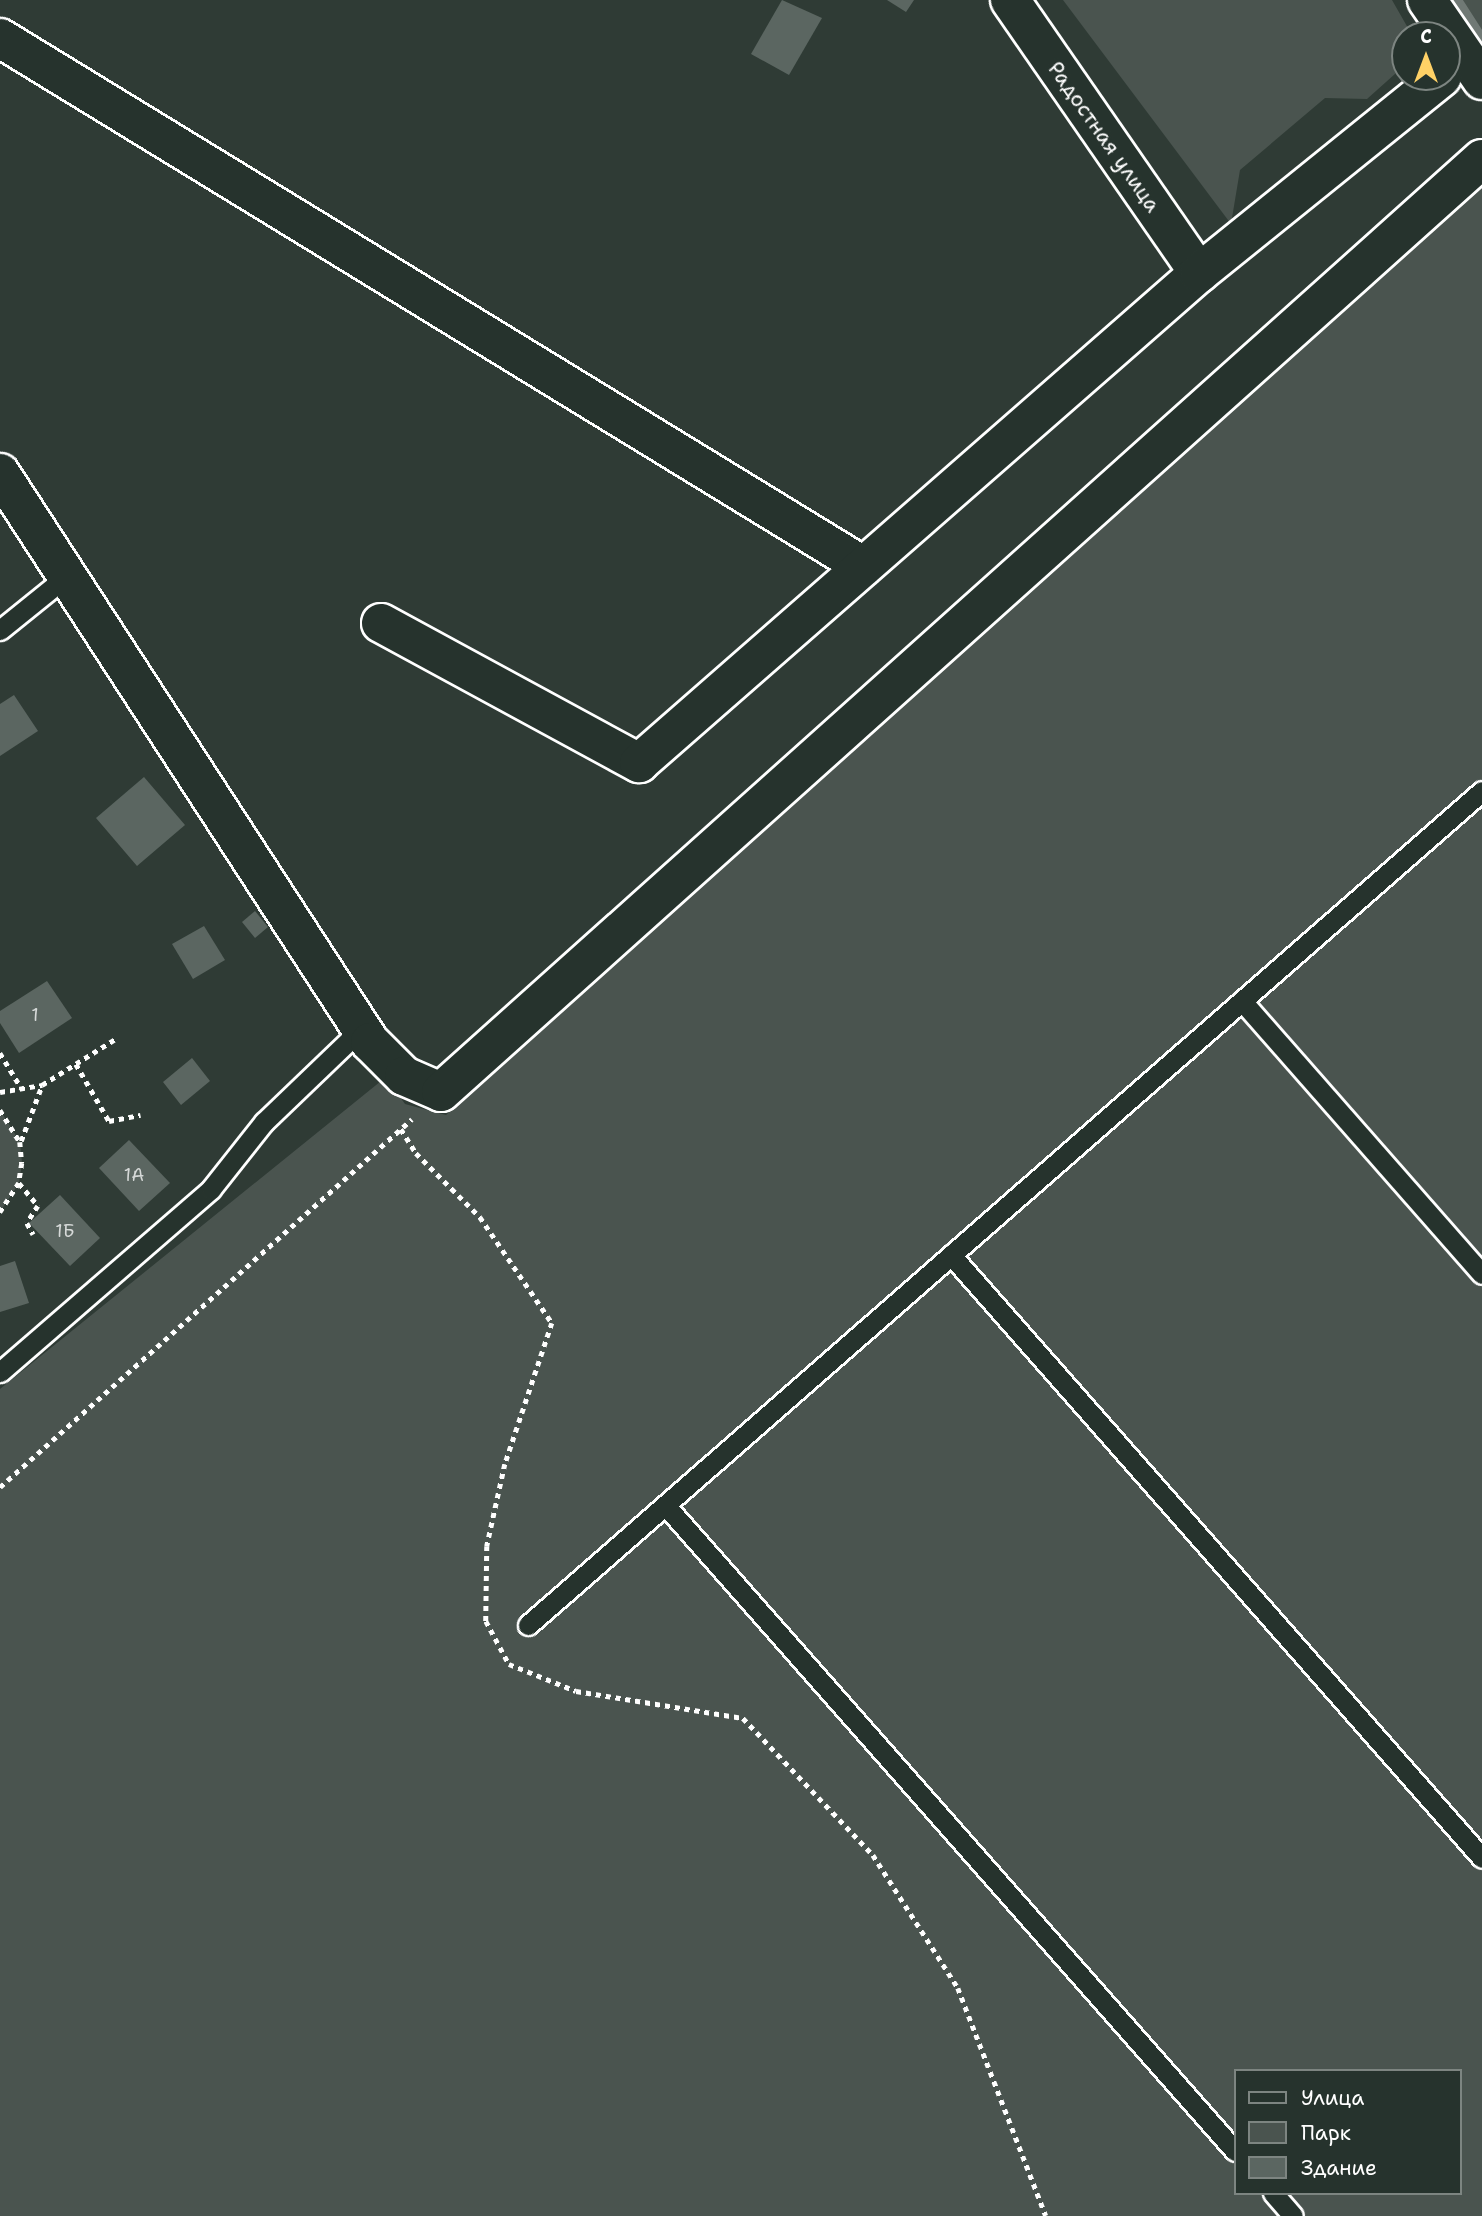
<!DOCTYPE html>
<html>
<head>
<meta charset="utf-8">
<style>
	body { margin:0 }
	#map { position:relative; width:1482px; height:2216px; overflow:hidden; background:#2f3b35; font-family:"Shantell Sans",sans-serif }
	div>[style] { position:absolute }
	.green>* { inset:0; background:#4a544f }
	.stream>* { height:10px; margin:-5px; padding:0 5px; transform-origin:5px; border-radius:5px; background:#707975 }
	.building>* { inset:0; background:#5b6661 }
	.path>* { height:4.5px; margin-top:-2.25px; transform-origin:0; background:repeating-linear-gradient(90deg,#fff 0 5px,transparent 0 10px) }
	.roads { filter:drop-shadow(2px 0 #fff) drop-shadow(-2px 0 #fff) drop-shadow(0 2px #fff) drop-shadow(0 -2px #fff) }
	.service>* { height:19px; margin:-9.5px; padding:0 9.5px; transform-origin:9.5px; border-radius:9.5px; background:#26332d }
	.minor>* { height:38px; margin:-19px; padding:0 19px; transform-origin:19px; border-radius:19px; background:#26332d }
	span { translate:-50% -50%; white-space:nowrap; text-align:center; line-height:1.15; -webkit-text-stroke:7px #26332d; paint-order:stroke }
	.number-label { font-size:18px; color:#d6d9d8 }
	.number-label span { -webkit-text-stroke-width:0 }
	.street-label { font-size:21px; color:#fff }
	.legend { position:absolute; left:1234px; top:2069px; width:228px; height:126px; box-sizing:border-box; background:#26332d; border:2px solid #7d8581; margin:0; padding:9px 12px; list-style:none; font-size:21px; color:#fff }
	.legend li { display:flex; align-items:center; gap:14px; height:35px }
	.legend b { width:35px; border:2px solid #7d8581 }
	.north { position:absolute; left:1391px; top:21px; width:70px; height:70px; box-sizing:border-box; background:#26332d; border:2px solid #7d8581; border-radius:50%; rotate:0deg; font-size:19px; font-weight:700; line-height:28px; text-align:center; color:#fff }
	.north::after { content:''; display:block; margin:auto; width:24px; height:32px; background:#ffd166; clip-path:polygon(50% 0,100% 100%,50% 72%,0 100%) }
</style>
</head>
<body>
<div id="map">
	<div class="green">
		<div style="clip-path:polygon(1063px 0,1392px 0,1412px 35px,1405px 35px,1405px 65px,1367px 99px,1325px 98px,1240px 170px,1231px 224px)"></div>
		<div style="clip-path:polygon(1448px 0,1482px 0,1482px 53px)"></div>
		<div style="clip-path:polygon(evenodd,1482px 187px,1482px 2216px,0 2216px,0 1389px,386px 1077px,405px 1104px,446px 1115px,1482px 187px,1235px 2071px,1459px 2071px,1459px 2193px,1235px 2193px,1235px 2071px)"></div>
		<div style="clip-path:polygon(0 1110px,20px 1142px,22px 1163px,19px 1183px,0 1212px)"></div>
	</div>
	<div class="stream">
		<div style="left:1457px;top:0;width:46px;rotate:57.3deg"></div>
	</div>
	<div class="building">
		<div style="clip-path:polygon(782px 0,822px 18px,789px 75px,751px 54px)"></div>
		<div style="clip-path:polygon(887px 0,914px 0,906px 12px)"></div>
		<div style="clip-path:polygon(14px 695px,38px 731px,0 756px,0 704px)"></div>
		<div style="clip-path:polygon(144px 777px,185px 825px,137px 866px,96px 818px)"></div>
		<div style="clip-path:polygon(255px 911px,268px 927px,255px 938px,242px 922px)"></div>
		<div style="clip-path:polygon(204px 926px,225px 960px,193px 979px,172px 944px)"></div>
		<div style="clip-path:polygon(47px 981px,72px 1018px,19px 1053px,0 1023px,0 1011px)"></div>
		<div style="clip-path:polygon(192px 1058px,210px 1081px,181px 1105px,163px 1082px)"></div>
		<div style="clip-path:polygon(129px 1140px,170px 1183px,139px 1211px,99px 1168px)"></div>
		<div style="clip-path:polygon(60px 1195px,100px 1238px,70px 1266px,29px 1223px)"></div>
		<div style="clip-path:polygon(15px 1261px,29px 1303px,0 1312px,0 1266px)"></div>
	</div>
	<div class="path">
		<div style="left:0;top:1053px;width:42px;rotate:58.6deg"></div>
		<div style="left:76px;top:1064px;width:66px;rotate:59.9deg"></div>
		<div style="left:109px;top:1121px;width:32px;rotate:-11deg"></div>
		<div style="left:0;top:1092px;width:43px;rotate:-9.5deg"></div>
		<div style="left:42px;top:1085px;width:89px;rotate:-32.1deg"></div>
		<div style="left:0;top:1110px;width:38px;rotate:58deg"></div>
		<div style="left:20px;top:1142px;width:21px;rotate:85deg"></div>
		<div style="left:22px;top:1163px;width:20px;rotate:99deg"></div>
		<div style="left:19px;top:1183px;width:35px;rotate:123deg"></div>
		<div style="left:401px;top:1129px;width:28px;rotate:58deg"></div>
		<div style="left:416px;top:1153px;width:91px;rotate:45deg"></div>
		<div style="left:480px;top:1217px;width:128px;rotate:55.8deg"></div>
		<div style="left:552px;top:1323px;width:149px;rotate:108.4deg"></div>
		<div style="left:505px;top:1464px;width:84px;rotate:102.4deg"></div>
		<div style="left:487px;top:1546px;width:75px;rotate:90.8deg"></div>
		<div style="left:486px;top:1621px;width:49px;rotate:61.9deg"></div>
		<div style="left:509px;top:1664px;width:72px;rotate:21.9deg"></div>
		<div style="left:576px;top:1691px;width:169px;rotate:9.2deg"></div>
		<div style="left:743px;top:1718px;width:189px;rotate:46.5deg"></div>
		<div style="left:873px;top:1855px;width:158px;rotate:57.4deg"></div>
		<div style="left:958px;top:1988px;width:244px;rotate:68.9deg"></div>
		<div style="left:21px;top:1141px;width:60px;rotate:-69.4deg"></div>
		<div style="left:19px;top:1183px;width:30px;rotate:50deg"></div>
		<div style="left:38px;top:1206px;width:20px;rotate:123deg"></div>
		<div style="left:27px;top:1223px;width:13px;rotate:61deg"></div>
		<div style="left:0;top:1487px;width:552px;rotate:-41.77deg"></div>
	</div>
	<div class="roads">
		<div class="service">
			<div style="left:0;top:630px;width:87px;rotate:-39deg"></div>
			<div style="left:1242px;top:1001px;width:363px;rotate:48.7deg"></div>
			<div style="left:951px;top:1255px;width:803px;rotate:48.63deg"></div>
			<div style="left:0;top:1372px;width:279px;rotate:-40.9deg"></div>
			<div style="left:211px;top:1189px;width:85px;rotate:-51.7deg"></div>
			<div style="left:264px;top:1122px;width:134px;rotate:-43.8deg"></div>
			<div style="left:666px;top:1506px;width:860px;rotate:48.58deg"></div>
			<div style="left:528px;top:1625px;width:1267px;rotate:-41.16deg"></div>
			<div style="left:1273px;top:2193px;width:30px;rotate:49deg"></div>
		</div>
		<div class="minor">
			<div style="left:1010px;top:0;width:332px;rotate:55.3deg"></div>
			<div style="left:1427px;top:0;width:97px;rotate:55.5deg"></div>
			<div style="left:0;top:38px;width:1012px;rotate:31.46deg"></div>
			<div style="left:0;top:473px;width:679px;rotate:56.97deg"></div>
			<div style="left:370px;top:1042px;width:48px;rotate:45deg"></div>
			<div style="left:404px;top:1076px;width:40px;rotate:23.4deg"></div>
			<div style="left:441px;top:1092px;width:1398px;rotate:-41.87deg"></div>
			<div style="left:381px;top:623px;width:294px;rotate:28.5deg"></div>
			<div style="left:639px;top:763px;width:744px;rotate:-41.19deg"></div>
			<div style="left:1199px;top:273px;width:312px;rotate:-38.9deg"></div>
		</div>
	</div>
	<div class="number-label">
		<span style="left:35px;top:1015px">1</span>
		<span style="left:134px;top:1175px">1А</span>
		<span style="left:65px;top:1231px">1Б</span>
	</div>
	<div class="street-label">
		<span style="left:1104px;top:137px;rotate:55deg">Радостная улица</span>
	</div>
	<ul class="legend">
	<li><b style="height:9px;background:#26332d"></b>Улица</li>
	<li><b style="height:19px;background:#4a544f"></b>Парк</li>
	<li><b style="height:19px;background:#5b6661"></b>Здание</li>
	</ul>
	<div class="north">С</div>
</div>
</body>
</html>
